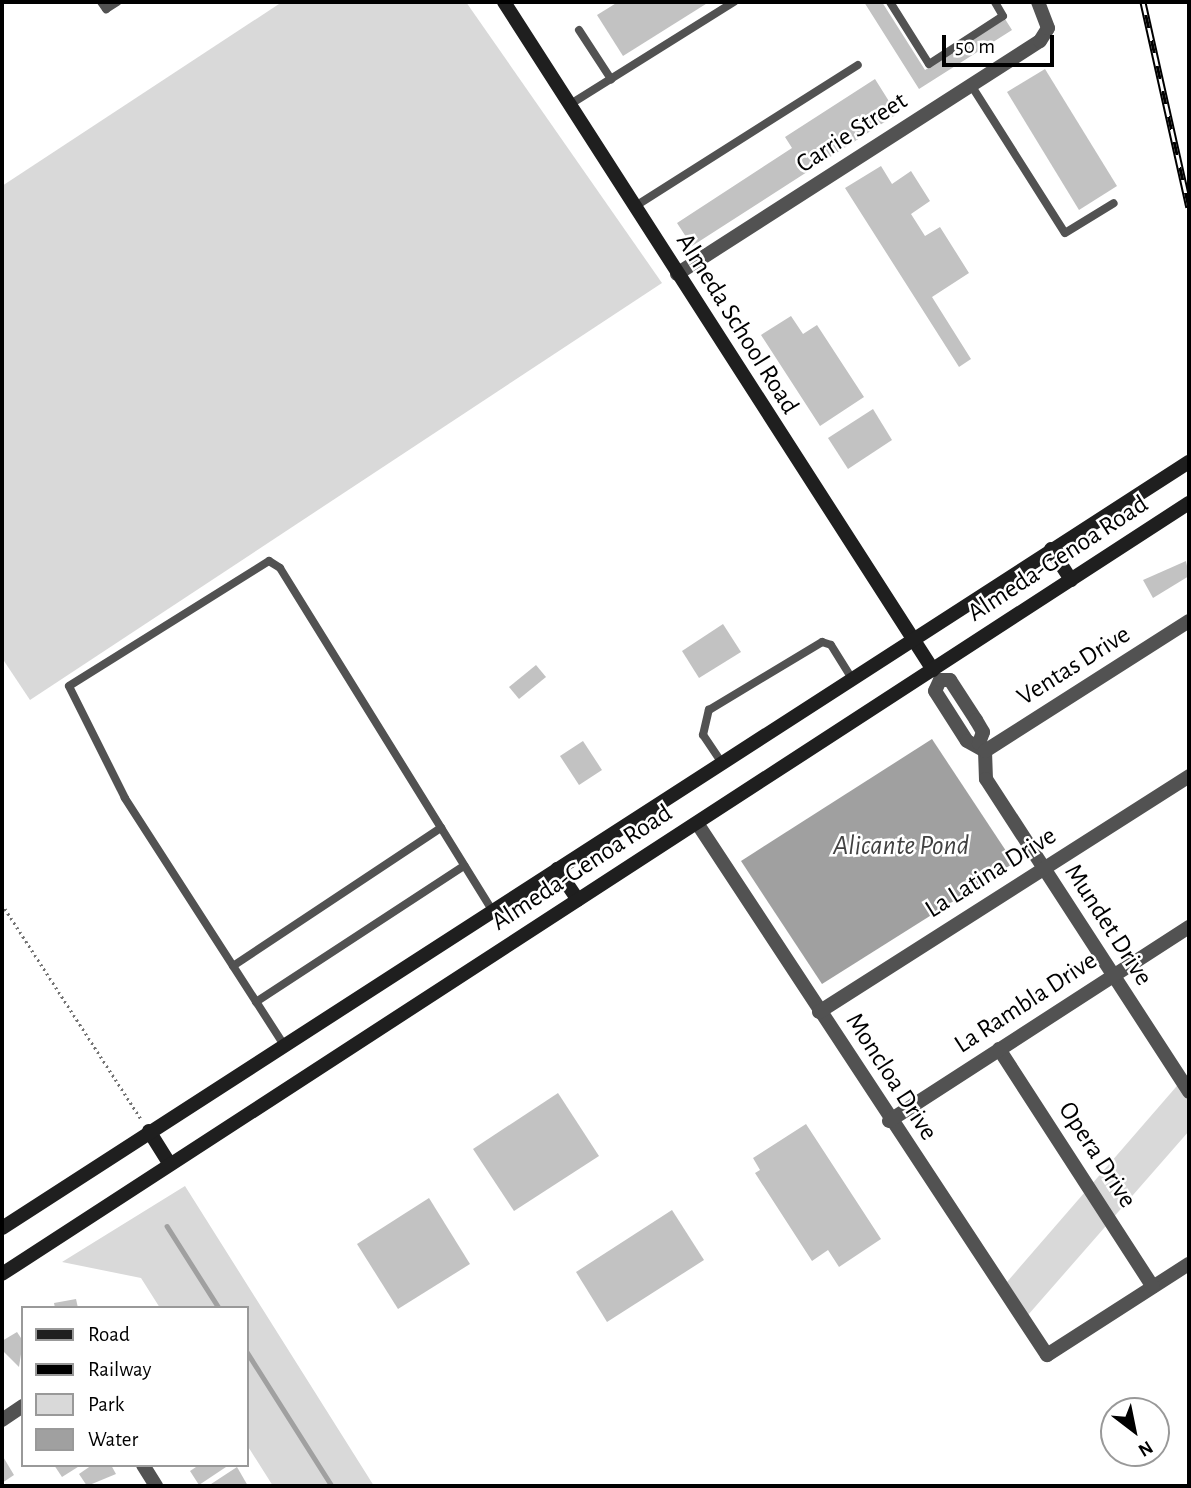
<!DOCTYPE html>
<html>
<head>
<meta charset="utf-8">
<style>
	body { margin:0 }
	#map { position:relative; width:1191px; height:1488px; overflow:hidden; background:#fff; font-family:"Alegreya Sans",sans-serif }
	div>[style] { position:absolute }
	.green>* { inset:0; background:#d9d9d9 }
	.water>* { inset:0; background:#a0a0a0 }
	.stream>* { height:4.5px; margin:-2.25px; padding:0 2.25px; transform-origin:2.25px; border-radius:2.25px; background:#a0a0a0 }
	.building>* { inset:0; background:#c2c2c2 }
	.path>* { height:2.5px; margin-top:-1.25px; transform-origin:0; background:repeating-linear-gradient(90deg,#747474 0 2px,transparent 0 5.5px) }
	.lane>* { height:8px; margin:-4px; padding:0 4px; transform-origin:4px; border-radius:4px; background:#525252 }
	.street>* { height:14px; margin:-7px; padding:0 7px; transform-origin:7px; border-radius:7px; background:#525252 }
	.secondary>* { height:14px; margin:-7px; padding:0 7px; transform-origin:7px; border-radius:7px; background:#1f1f1f }
	.rail>* { height:7px; margin-top:-3.5px; transform-origin:0; background:repeating-linear-gradient(90deg,#fff 0 13px,#000 0 26px); box-sizing:border-box; border-block:2px solid #000 }
	span { translate:-50% -50%; white-space:nowrap; text-align:center; line-height:1.15; -webkit-text-stroke:5px #fff; paint-order:stroke }
	.street-label { font-size:26px; color:#000 }
	.water-label { font-size:28px; color:#414141; font-style:italic }
	.frame { position:absolute; inset:0; border:4px solid #000; pointer-events:none }
	.legend { position:absolute; left:21px; top:1306px; width:228px; height:161px; box-sizing:border-box; background:#fff; border:2px solid #999; margin:0; padding:9px 12px; list-style:none; font-size:21px; color:#000 }
	.legend li { display:flex; align-items:center; gap:14px; height:35px }
	.legend b { width:35px; border:2px solid #999 }
	.north { position:absolute; left:1100px; top:1397px; width:70px; height:70px; box-sizing:border-box; background:#fff; border:2px solid #999; border-radius:50%; rotate:148deg; font-size:19px; font-weight:700; line-height:28px; text-align:center; color:#000 }
	.north::after { content:''; display:block; margin:auto; width:24px; height:32px; background:#000; clip-path:polygon(50% 0,100% 100%,50% 72%,0 100%) }
	.scale { position:absolute; left:942px; top:35px; width:112px; height:32px; box-sizing:border-box; border:4px solid #000; border-top:0; padding-left:9px; font-size:21px; line-height:24px; white-space:nowrap; color:#000; -webkit-text-stroke:5px #fff; paint-order:stroke }
</style>
</head>
<body>
<div id="map">
	<div class="green">
		<div style="clip-path:polygon(282px 2px,466px 2px,662px 283px,30px 700px,2px 658px,2px 186px)"></div>
		<div style="clip-path:polygon(1189px 1072px,1189px 1131px,1028px 1315px,1007px 1282px)"></div>
		<div style="clip-path:polygon(185px 1186px,374px 1486px,273px 1486px,247px 1445px,247px 1308px,160px 1308px,141px 1278px,62px 1262px)"></div>
	</div>
	<div class="water">
		<div style="clip-path:polygon(932px 739px,1014px 863px,822px 984px,741px 861px)"></div>
	</div>
	<div class="stream">
		<div style="left:167px;top:1226px;width:97px;rotate:57.6deg"></div>
		<div style="left:247px;top:1352px;width:159px;rotate:57.6deg"></div>
	</div>
	<div class="building">
		<div style="clip-path:polygon(618px 2px,709px 2px,623px 56px,597px 15px)"></div>
		<div style="clip-path:polygon(864px 2px,882px 2px,925px 70px,1005px 19px,1012px 30px,919px 89px)"></div>
		<div style="clip-path:polygon(1045px 69px,1117px 186px,1079px 210px,1007px 92px)"></div>
		<div style="clip-path:polygon(875px 79px,897px 114px,692px 246px,677px 223px,792px 148px,785px 137px)"></div>
		<div style="clip-path:polygon(881px 166px,892px 184px,911px 171px,930px 201px,911px 214px,925px 236px,940px 227px,969px 273px,932px 297px,971px 359px,959px 367px,845px 188px)"></div>
		<div style="clip-path:polygon(791px 316px,803px 334px,817px 325px,864px 397px,820px 426px,761px 335px)"></div>
		<div style="clip-path:polygon(873px 409px,892px 440px,848px 469px,828px 438px)"></div>
		<div style="clip-path:polygon(1186px 561px,1189px 576px,1153px 598px,1143px 580px)"></div>
		<div style="clip-path:polygon(723px 624px,741px 652px,699px 678px,682px 651px)"></div>
		<div style="clip-path:polygon(536px 665px,546px 677px,519px 699px,509px 687px)"></div>
		<div style="clip-path:polygon(583px 741px,602px 770px,579px 785px,560px 756px)"></div>
		<div style="clip-path:polygon(558px 1093px,599px 1156px,514px 1211px,473px 1149px)"></div>
		<div style="clip-path:polygon(806px 1124px,881px 1239px,839px 1267px,828px 1250px,812px 1261px,755px 1173px,760px 1170px,753px 1158px)"></div>
		<div style="clip-path:polygon(429px 1198px,470px 1264px,398px 1309px,357px 1244px)"></div>
		<div style="clip-path:polygon(672px 1210px,704px 1260px,607px 1322px,576px 1272px)"></div>
		<div style="clip-path:polygon(76px 1299px,78px 1308px,55px 1308px,54px 1303px)"></div>
		<div style="clip-path:polygon(17px 1332px,23px 1341px,19px 1367px,2px 1350px,2px 1341px)"></div>
		<div style="clip-path:polygon(2px 1455px,14px 1475px,2px 1483px)"></div>
		<div style="clip-path:polygon(54px 1465px,81px 1465px,62px 1477px)"></div>
		<div style="clip-path:polygon(92px 1465px,111px 1465px,116px 1474px,87px 1486px,79px 1474px)"></div>
		<div style="clip-path:polygon(199px 1465px,229px 1465px,199px 1485px,190px 1471px)"></div>
		<div style="clip-path:polygon(237px 1467px,248px 1486px,208px 1486px)"></div>
	</div>
	<div class="path">
		<div style="left:2px;top:904px;width:257px;rotate:57.1deg"></div>
	</div>
	<div class="lane">
		<div style="left:101px;top:2px;width:9px;rotate:54deg"></div>
		<div style="left:106px;top:9px;width:13px;rotate:-32deg"></div>
		<div style="left:890px;top:2px;width:73px;rotate:57.8deg"></div>
		<div style="left:929px;top:64px;width:88px;rotate:-33deg"></div>
		<div style="left:1003px;top:16px;width:16px;rotate:-120deg"></div>
		<div style="left:579px;top:30px;width:59px;rotate:56.9deg"></div>
		<div style="left:971px;top:85px;width:175px;rotate:57.6deg"></div>
		<div style="left:1065px;top:233px;width:57px;rotate:-31.5deg"></div>
		<div style="left:569px;top:105px;width:195px;rotate:-32deg"></div>
		<div style="left:634px;top:207px;width:265px;rotate:-32.4deg"></div>
		<div style="left:722px;top:763px;width:34px;rotate:-124deg"></div>
		<div style="left:703px;top:735px;width:26px;rotate:-77deg"></div>
		<div style="left:709px;top:710px;width:132px;rotate:-31deg"></div>
		<div style="left:822px;top:642px;width:9px;rotate:18deg"></div>
		<div style="left:831px;top:645px;width:39px;rotate:58deg"></div>
		<div style="left:233px;top:966px;width:250px;rotate:-33.6deg"></div>
		<div style="left:256px;top:1002px;width:249px;rotate:-33.2deg"></div>
		<div style="left:284px;top:1045px;width:294px;rotate:-122.8deg"></div>
		<div style="left:125px;top:798px;width:125px;rotate:-116.6deg"></div>
		<div style="left:69px;top:686px;width:236px;rotate:-32deg"></div>
		<div style="left:269px;top:561px;width:13px;rotate:32deg"></div>
		<div style="left:280px;top:568px;width:404px;rotate:58.2deg"></div>
	</div>
	<div class="street">
		<div style="left:677px;top:274px;width:431px;rotate:-32.7deg"></div>
		<div style="left:1040px;top:41px;width:15px;rotate:-58deg"></div>
		<div style="left:1048px;top:28px;width:28px;rotate:-111deg"></div>
		<div style="left:940px;top:680px;width:12px;rotate:114deg"></div>
		<div style="left:935px;top:691px;width:59px;rotate:57.4deg"></div>
		<div style="left:967px;top:741px;width:21px;rotate:29deg"></div>
		<div style="left:985px;top:751px;width:28px;rotate:88deg"></div>
		<div style="left:986px;top:779px;width:373px;rotate:57deg"></div>
		<div style="left:940px;top:680px;width:10px"></div>
		<div style="left:950px;top:680px;width:48px;rotate:57deg"></div>
		<div style="left:976px;top:720px;width:14px;rotate:60deg"></div>
		<div style="left:983px;top:732px;width:12px;rotate:110deg"></div>
		<div style="left:985px;top:751px;width:242px;rotate:-32.5deg"></div>
		<div style="left:697px;top:823px;width:637px;rotate:56.66deg"></div>
		<div style="left:1047px;top:1355px;width:169px;rotate:-32.7deg"></div>
		<div style="left:819px;top:1012px;width:439px;rotate:-32.5deg"></div>
		<div style="left:999px;top:1049px;width:283px;rotate:57.1deg"></div>
		<div style="left:889px;top:1121px;width:357px;rotate:-32.9deg"></div>
		<div style="left:2px;top:1420px;width:25px;rotate:-34deg"></div>
		<div style="left:143px;top:1465px;width:25px;rotate:58deg"></div>
	</div>
	<div class="secondary">
		<div style="left:504px;top:2px;width:794px;rotate:57.29deg"></div>
		<div style="left:1051px;top:549px;width:37px;rotate:57deg"></div>
		<div style="left:557px;top:869px;width:37px;rotate:56deg"></div>
		<div style="left:149px;top:1131px;width:39px;rotate:58deg"></div>
		<div style="left:2px;top:1228px;width:1413px;rotate:-32.84deg"></div>
		<div style="left:2px;top:1274px;width:1415px;rotate:-33.01deg"></div>
	</div>
	<div class="rail">
		<div style="left:1143px;top:2px;width:210px;rotate:77.4deg"></div>
	</div>
	<div class="street-label">
		<span style="left:852px;top:133px;rotate:-33deg">Carrie Street</span>
		<span style="left:737px;top:324px;rotate:58deg">Almeda School Road</span>
		<span style="left:1058px;top:559px;rotate:-33deg">Almeda-Genoa Road</span>
		<span style="left:1074px;top:666px;rotate:-32deg">Ventas Drive</span>
		<span style="left:582px;top:868px;rotate:-33deg">Almeda-Genoa Road</span>
		<span style="left:991px;top:873px;rotate:-32deg">La Latina Drive</span>
		<span style="left:1108px;top:925px;rotate:57deg">Mundet Drive</span>
		<span style="left:1026px;top:1003px;rotate:-33deg">La Rambla Drive</span>
		<span style="left:891px;top:1077px;rotate:57deg">Moncloa Drive</span>
		<span style="left:1097px;top:1155px;rotate:57deg">Opera Drive</span>
	</div>
	<div class="water-label">
		<span style="left:901px;top:846px">Alicante Pond</span>
	</div>
	<div class="frame"></div>
	<ul class="legend">
	<li><b style="height:9px;background:#1f1f1f"></b>Road</li>
	<li><b style="height:9px;background:#000"></b>Railway</li>
	<li><b style="height:19px;background:#d9d9d9"></b>Park</li>
	<li><b style="height:19px;background:#a0a0a0"></b>Water</li>
	</ul>
	<div class="north">N</div>
	<div class="scale">50 m</div>
</div>
</body>
</html>
